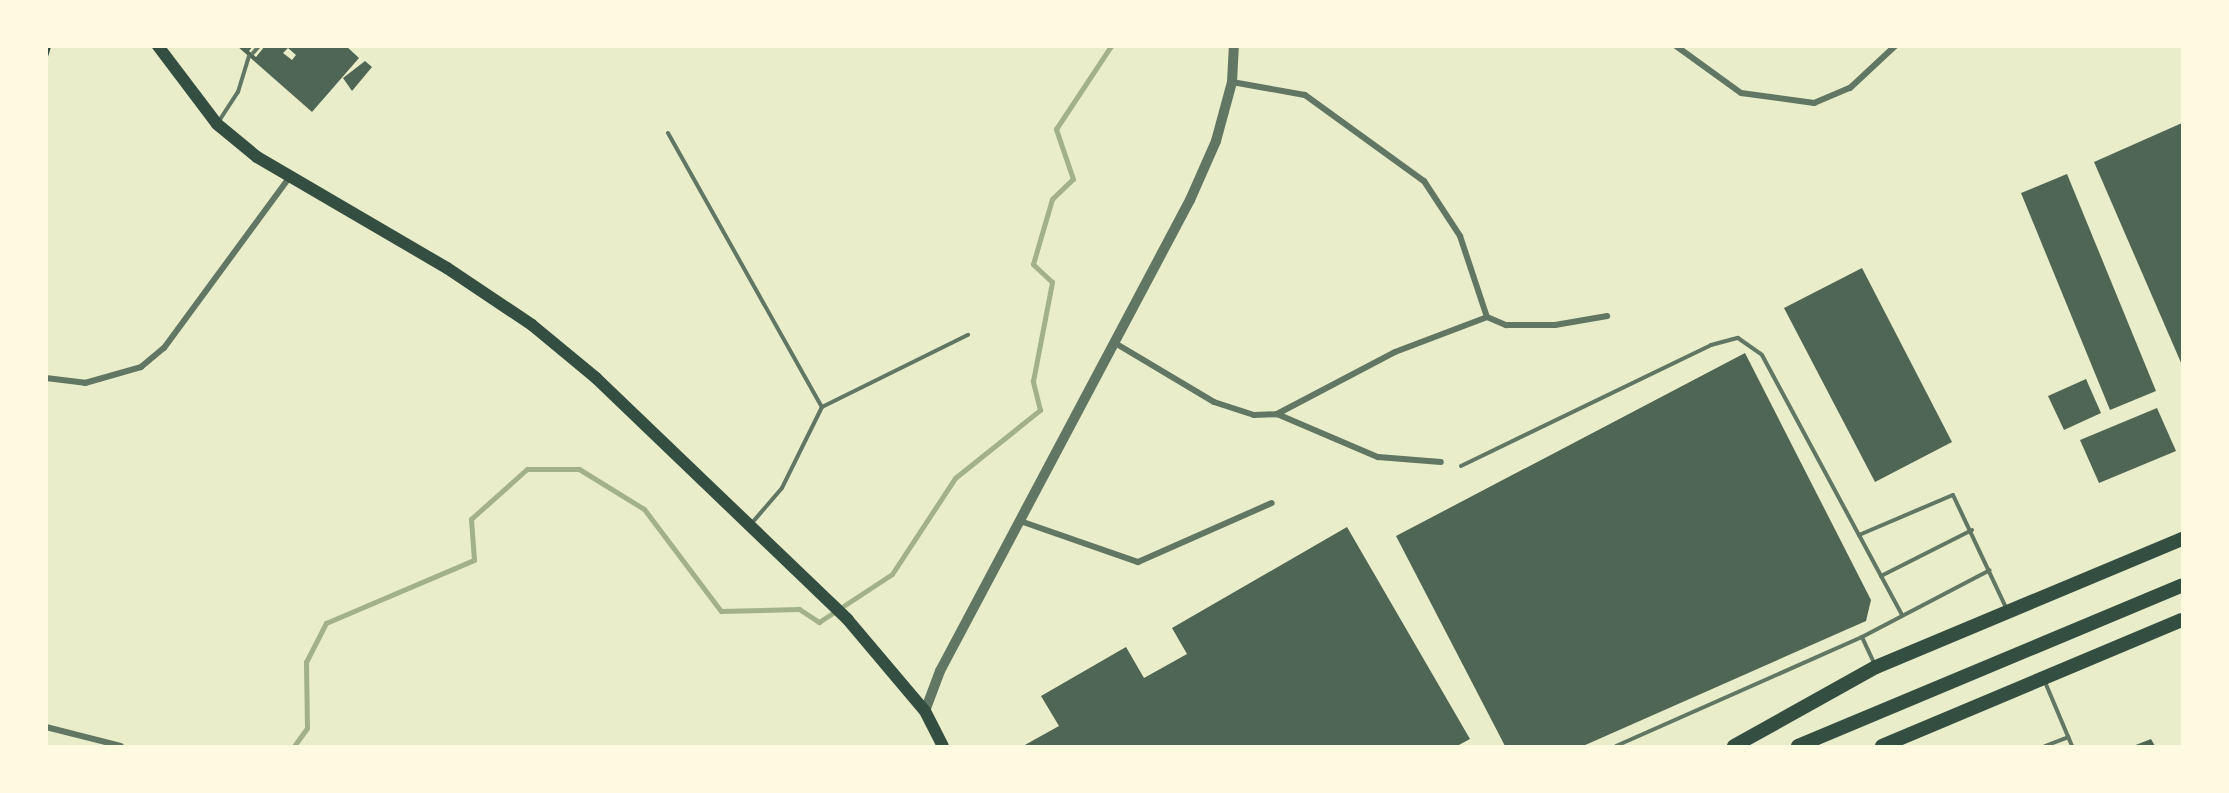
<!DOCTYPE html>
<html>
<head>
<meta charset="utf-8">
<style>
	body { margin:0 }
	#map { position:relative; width:2229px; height:793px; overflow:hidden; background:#e9edc9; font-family:"PT Serif",serif }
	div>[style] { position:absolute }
	.stream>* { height:5px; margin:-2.5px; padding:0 2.5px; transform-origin:2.5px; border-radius:2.5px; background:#a3b18a }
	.building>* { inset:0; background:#4f6655 }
	.path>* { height:3px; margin:-1.5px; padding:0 1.5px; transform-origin:1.5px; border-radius:1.5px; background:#344e41 }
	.service>* { height:4px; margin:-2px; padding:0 2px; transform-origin:2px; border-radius:2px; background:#617663 }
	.minor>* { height:6px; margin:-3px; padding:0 3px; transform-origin:3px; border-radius:3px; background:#617663 }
	.tertiary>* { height:10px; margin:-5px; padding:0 5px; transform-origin:5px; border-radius:5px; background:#617663 }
	.secondary>* { height:12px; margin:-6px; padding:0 6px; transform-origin:6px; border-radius:6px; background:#344e41 }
	.trunk>* { height:14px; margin:-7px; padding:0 7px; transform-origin:7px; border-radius:7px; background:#344e41 }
	span { translate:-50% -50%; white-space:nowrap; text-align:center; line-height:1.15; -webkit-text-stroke:4.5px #fefae0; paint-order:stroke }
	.frame { position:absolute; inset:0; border:48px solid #fefae0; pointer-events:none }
</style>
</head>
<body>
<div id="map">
	<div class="stream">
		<div style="left:294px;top:746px;width:22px;rotate:-54deg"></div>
		<div style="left:307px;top:728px;width:66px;rotate:-90.9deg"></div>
		<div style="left:306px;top:662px;width:44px;rotate:-62.9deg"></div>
		<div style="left:326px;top:623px;width:161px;rotate:-23.1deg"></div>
		<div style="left:474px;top:560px;width:41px;rotate:-94.2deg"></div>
		<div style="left:471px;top:519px;width:75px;rotate:-41.8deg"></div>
		<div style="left:527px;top:469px;width:52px"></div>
		<div style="left:579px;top:469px;width:76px;rotate:31.6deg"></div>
		<div style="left:644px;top:509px;width:128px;rotate:53deg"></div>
		<div style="left:721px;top:611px;width:78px;rotate:-1.5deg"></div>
		<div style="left:799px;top:609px;width:24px;rotate:33deg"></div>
		<div style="left:819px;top:622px;width:87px;rotate:-33.3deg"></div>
		<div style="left:892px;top:574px;width:115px;rotate:-56.7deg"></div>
		<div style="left:955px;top:478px;width:109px;rotate:-38.7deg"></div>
		<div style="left:1040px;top:410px;width:30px;rotate:-104deg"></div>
		<div style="left:1033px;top:381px;width:101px;rotate:-79.1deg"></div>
		<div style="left:1052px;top:282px;width:26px;rotate:-137deg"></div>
		<div style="left:1033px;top:264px;width:68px;rotate:-73.7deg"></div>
		<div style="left:1052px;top:199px;width:29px;rotate:-44deg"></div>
		<div style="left:1073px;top:179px;width:53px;rotate:-108.8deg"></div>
		<div style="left:1056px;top:129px;width:100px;rotate:-56.5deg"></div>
	</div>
	<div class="building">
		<div style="clip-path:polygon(evenodd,237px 46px,253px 46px,249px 51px,256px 57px,265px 46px,346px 46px,359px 58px,312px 112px,237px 46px,288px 48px,296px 55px,292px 60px,283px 53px,288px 48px)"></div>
		<div style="clip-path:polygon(365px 61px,372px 67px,352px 91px,343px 78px)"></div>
		<div style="clip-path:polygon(2182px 123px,2182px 365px,2094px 162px)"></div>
		<div style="clip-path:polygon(2067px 174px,2156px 391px,2110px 410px,2021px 193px)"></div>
		<div style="clip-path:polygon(1862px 268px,1952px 442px,1875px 482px,1784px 308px)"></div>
		<div style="clip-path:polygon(1745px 353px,1871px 600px,1866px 621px,1583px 746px,1505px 746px,1396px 536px)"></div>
		<div style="clip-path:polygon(2086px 379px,2101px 413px,2064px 430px,2048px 396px)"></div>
		<div style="clip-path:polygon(2157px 408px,2176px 451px,2099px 483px,2080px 440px)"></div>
		<div style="clip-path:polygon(1347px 527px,1470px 739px,1457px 746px,1023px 746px,1059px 726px,1041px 696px,1126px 647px,1144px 678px,1187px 654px,1172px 628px)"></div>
		<div style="clip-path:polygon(2151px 739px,2155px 746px,2133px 746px)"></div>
	</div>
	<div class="path">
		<div style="left:46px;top:56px;width:10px;rotate:-73deg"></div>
	</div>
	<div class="service">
		<div style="left:253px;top:53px;width:9px;rotate:-49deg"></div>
		<div style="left:219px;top:121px;width:35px;rotate:-57deg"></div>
		<div style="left:238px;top:92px;width:37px;rotate:-73deg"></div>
		<div style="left:668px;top:133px;width:314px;rotate:60.7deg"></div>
		<div style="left:822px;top:407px;width:90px;rotate:116.3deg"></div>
		<div style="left:782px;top:488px;width:48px;rotate:130.7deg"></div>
		<div style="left:822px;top:407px;width:163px;rotate:-26.3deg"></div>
		<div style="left:1461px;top:466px;width:278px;rotate:-25.8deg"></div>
		<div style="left:1711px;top:345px;width:28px;rotate:-15deg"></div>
		<div style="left:1738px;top:338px;width:29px;rotate:35deg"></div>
		<div style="left:1762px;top:355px;width:204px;rotate:61.7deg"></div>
		<div style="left:1859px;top:535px;width:102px;rotate:-23.1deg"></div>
		<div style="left:1953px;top:495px;width:127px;rotate:64.8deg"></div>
		<div style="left:1859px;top:535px;width:91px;rotate:61.7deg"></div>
		<div style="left:1881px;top:576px;width:102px;rotate:-26.8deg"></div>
		<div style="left:1875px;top:665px;width:31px;rotate:-115deg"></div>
		<div style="left:1862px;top:637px;width:144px;rotate:-27.6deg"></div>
		<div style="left:2045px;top:682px;width:69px;rotate:67.1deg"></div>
		<div style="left:1616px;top:746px;width:269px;rotate:-23.9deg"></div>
		<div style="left:2045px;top:746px;width:25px;rotate:-21deg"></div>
	</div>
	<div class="minor">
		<div style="left:1676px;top:46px;width:80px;rotate:35.9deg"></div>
		<div style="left:1741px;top:93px;width:74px;rotate:7.8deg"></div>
		<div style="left:1814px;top:103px;width:39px;rotate:-23deg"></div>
		<div style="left:1850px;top:88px;width:62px;rotate:-43deg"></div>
		<div style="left:1232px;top:82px;width:74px;rotate:10.1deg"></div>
		<div style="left:1305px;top:95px;width:147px;rotate:35.9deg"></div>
		<div style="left:1424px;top:181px;width:66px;rotate:56.8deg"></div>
		<div style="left:1460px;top:236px;width:85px;rotate:71.6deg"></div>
		<div style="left:1487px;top:317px;width:21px;rotate:23deg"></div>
		<div style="left:1506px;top:325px;width:49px"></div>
		<div style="left:1555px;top:325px;width:53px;rotate:-9.8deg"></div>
		<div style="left:1115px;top:343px;width:115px;rotate:30.8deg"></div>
		<div style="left:1214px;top:402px;width:42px;rotate:18deg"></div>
		<div style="left:1254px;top:415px;width:23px;rotate:-2deg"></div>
		<div style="left:1277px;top:414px;width:133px;rotate:-27.7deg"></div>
		<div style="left:1395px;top:352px;width:98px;rotate:-20.8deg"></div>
		<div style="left:46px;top:378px;width:39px;rotate:7deg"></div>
		<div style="left:85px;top:383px;width:58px;rotate:-15.9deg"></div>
		<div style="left:141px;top:367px;width:30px;rotate:-40deg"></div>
		<div style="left:164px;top:348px;width:211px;rotate:-53.7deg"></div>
		<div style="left:1277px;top:414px;width:110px;rotate:23.1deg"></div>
		<div style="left:1378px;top:457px;width:63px;rotate:4.5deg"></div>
		<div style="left:1023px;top:522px;width:122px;rotate:19.2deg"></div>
		<div style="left:1138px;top:562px;width:146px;rotate:-23.8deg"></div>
		<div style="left:46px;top:727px;width:77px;rotate:14.2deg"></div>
	</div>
	<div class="tertiary">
		<div style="left:925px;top:711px;width:43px;rotate:-69.4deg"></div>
		<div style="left:940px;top:671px;width:533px;rotate:-62.04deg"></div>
		<div style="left:1190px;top:200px;width:64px;rotate:-66.2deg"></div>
		<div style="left:1216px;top:141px;width:61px;rotate:-74.8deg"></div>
		<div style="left:1232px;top:82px;width:36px;rotate:-87deg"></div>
	</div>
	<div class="secondary">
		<div style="left:158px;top:46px;width:98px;rotate:52.9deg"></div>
		<div style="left:217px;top:124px;width:52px;rotate:39.5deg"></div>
		<div style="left:257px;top:157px;width:220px;rotate:30.3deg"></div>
		<div style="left:447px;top:268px;width:102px;rotate:33.8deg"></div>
		<div style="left:532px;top:325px;width:83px;rotate:39.6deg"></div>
		<div style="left:596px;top:378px;width:349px;rotate:43.8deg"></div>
		<div style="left:848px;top:620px;width:119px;rotate:49.8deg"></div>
		<div style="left:925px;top:711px;width:39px;rotate:63deg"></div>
	</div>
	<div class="trunk">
		<div style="left:1734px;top:746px;width:162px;rotate:-29.1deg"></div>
		<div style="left:1876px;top:667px;width:332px;rotate:-22.7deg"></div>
		<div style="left:1798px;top:746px;width:416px;rotate:-22.7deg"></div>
		<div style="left:1882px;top:746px;width:325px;rotate:-22.8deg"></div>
	</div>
	<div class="frame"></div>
</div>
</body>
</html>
